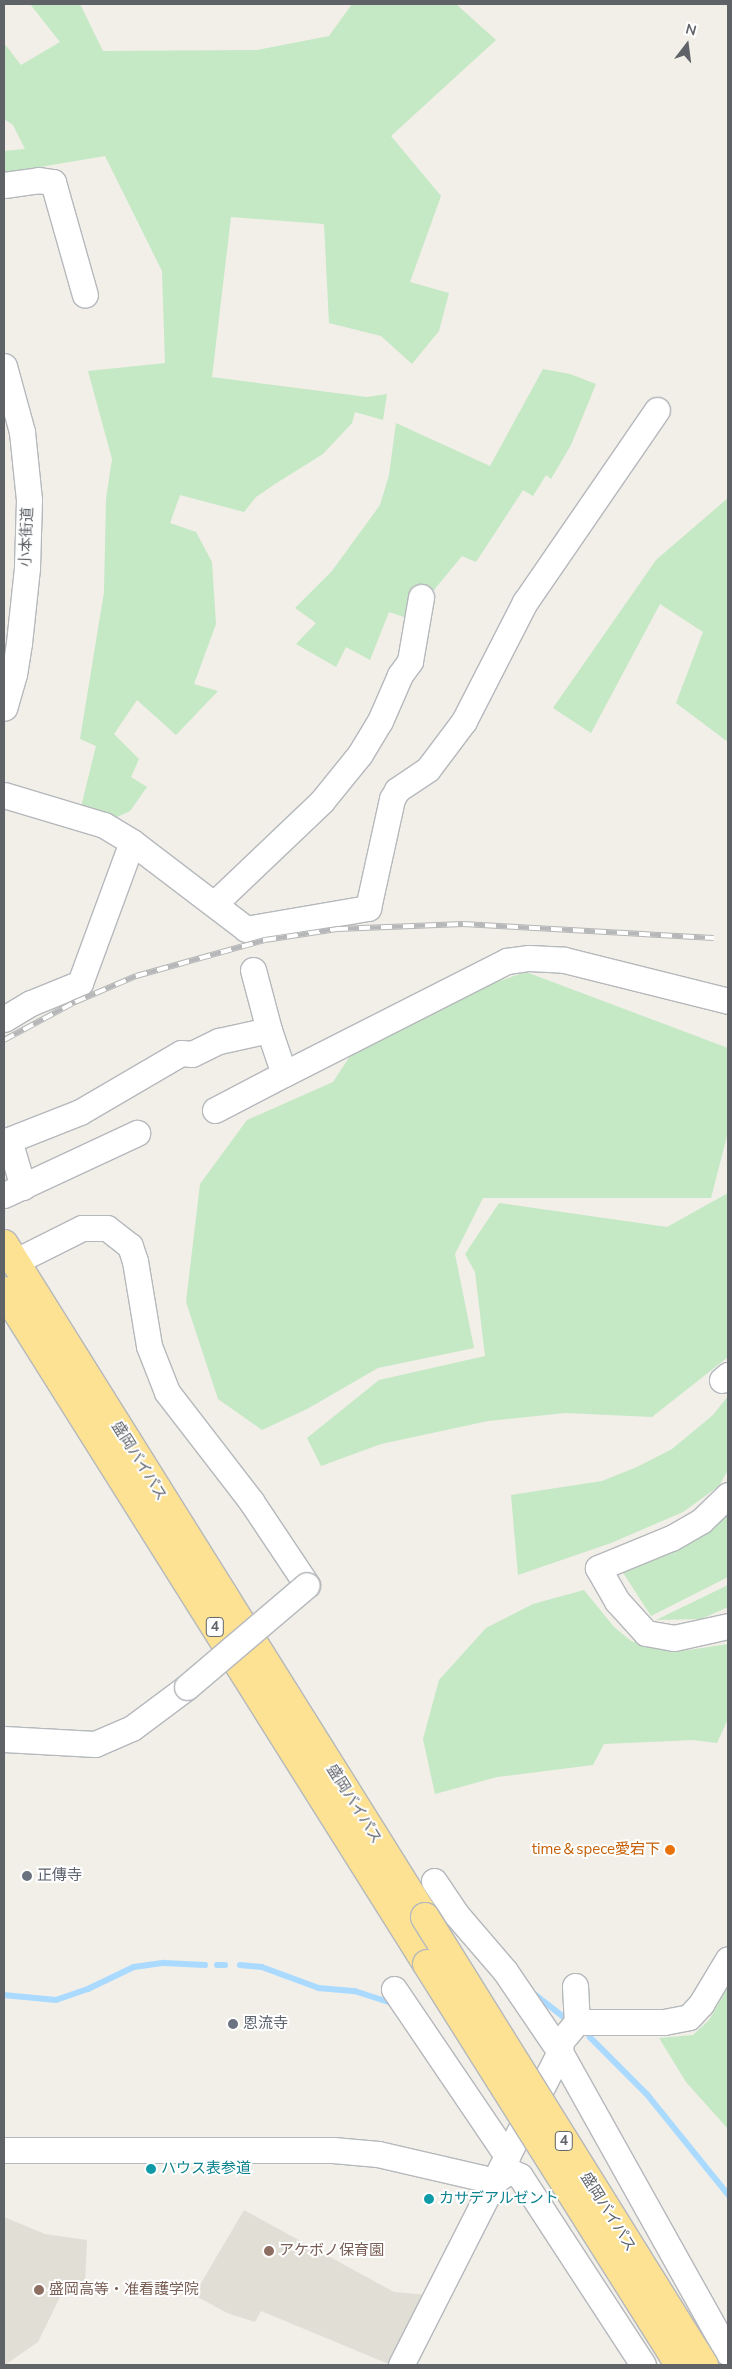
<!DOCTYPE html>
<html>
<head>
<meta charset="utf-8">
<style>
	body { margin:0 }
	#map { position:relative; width:732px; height:2369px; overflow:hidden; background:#f1efe8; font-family:"Nunito Sans","Noto Sans JP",sans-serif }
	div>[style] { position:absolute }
	.education>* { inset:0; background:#e1ded6 }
	.green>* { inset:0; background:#c5e8c5 }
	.stream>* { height:5.5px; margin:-2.75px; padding:0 2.75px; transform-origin:2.75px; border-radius:2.75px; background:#aadaff }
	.roads { filter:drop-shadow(1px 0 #b5b8bc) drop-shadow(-1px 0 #b5b8bc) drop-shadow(0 1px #b5b8bc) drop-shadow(0 -1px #b5b8bc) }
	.minor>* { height:25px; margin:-12.5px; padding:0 12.5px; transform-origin:12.5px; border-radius:12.5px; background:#fff }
	.highway>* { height:28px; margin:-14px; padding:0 14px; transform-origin:14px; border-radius:14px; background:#fde293 }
	.rail>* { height:5.5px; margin-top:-2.75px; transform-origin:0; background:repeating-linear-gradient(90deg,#fff 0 11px,#b6b7b8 0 22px); box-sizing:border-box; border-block:1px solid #b6b7b8 }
	.bridges { filter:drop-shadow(1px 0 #b5b8bc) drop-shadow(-1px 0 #b5b8bc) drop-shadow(0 1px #b5b8bc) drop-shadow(0 -1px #b5b8bc) }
	.minor-bridge>* { height:25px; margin:-12.5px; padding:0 12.5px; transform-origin:12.5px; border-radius:12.5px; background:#fff }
	.highway-bridge>* { height:28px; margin:-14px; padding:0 14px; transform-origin:14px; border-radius:14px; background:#fde293 }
	.dots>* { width:14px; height:14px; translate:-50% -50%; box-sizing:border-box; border:2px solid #fff; border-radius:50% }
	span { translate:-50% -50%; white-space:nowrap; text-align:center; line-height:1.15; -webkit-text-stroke:4px #fff; paint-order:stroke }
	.shield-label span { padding:1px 4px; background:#fff; border:1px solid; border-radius:4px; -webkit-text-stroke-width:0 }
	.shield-label { font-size:14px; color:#5f6368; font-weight:700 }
	.street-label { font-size:15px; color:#5f6368 }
	.food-label { font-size:15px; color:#c56008 }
	.right { translate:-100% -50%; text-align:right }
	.worship-label { font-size:15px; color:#5b616d }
	.left { translate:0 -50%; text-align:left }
	.culture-label { font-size:15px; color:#0d838f }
	.education-label { font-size:15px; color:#785e54 }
	.frame { position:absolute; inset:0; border:5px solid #5f6368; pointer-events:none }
	.north { position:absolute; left:662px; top:20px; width:50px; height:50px; -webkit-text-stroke:4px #fff; paint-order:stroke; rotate:15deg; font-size:14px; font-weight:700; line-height:20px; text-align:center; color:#5f6368 }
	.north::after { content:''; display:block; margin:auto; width:18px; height:22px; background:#5f6368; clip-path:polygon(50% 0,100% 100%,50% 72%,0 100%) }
</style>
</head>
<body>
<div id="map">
	<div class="education">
		<div style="clip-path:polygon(244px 2210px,394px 2292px,428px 2295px,391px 2365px,261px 2311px,255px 2322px,227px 2313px,194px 2295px)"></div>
		<div style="clip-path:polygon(4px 2217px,45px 2234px,87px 2240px,85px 2285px,61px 2295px,38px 2342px,5px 2365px)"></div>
	</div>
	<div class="green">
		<div style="clip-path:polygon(30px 4px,80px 4px,103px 51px,257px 50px,329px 36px,352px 4px,456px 4px,496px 40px,391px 136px,441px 196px,410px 282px,449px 293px,439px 331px,412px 364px,381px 336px,329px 323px,324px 224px,231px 217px,212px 377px,367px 397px,387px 394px,383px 420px,355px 412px,352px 423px,323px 454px,275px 484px,256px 497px,244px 512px,180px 495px,170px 523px,196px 532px,212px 562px,216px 624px,194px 684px,218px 691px,176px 735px,137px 700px,114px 734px,139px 759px,131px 777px,147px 787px,130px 811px,117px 817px,80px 811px,96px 746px,80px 739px,104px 592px,106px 499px,112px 459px,88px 371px,165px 363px,162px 271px,105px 156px,4px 173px,4px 151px,25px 149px,13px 125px,4px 119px,4px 43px,21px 65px,60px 42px)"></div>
		<div style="clip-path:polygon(543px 369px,570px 374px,596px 384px,571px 445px,551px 479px,546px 475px,533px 496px,523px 490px,476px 562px,462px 556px,410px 619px,389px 612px,370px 660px,346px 647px,336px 667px,296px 644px,316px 623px,295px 608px,332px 571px,380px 505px,389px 475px,396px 423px,490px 466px)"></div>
		<div style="clip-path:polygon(728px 498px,728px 742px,676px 703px,703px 632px,660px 604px,591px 733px,553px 708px,656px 560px)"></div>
		<div style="clip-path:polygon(526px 972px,728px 1048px,728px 1132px,711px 1198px,483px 1198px,455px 1254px,474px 1348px,378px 1368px,307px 1409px,262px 1430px,218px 1399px,186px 1302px,200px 1184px,247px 1120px,333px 1082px,358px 1044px,461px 994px)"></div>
		<div style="clip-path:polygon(728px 1193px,728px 1357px,652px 1417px,565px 1413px,488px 1421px,381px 1444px,321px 1466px,307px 1438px,379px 1380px,485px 1356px,475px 1272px,465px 1254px,499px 1203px,667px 1227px)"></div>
		<div style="clip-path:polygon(728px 1396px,728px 1470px,719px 1486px,683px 1512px,611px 1543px,518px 1575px,511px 1495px,602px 1481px,637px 1467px,672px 1449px,713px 1415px)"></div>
		<div style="clip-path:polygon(728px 1507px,728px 1577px,651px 1616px,620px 1568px)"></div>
		<div style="clip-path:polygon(728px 1585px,728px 1607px,701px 1619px,656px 1620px)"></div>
		<div style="clip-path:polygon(584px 1590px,614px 1627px,631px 1641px,675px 1652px,728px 1644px,728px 1719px,717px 1743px,693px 1740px,604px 1744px,593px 1765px,497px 1777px,435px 1794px,423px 1739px,439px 1680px,486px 1628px,533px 1604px)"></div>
		<div style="clip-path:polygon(728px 1987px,728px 2129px,686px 2082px,659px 2038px,693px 2035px,709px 2020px)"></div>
	</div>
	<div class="stream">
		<div style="left:217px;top:1965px;width:8px"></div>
		<div style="left:240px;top:1965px;width:22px;rotate:5deg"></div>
		<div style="left:262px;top:1967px;width:61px;rotate:20.2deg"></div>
		<div style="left:319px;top:1988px;width:36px;rotate:5deg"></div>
		<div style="left:355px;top:1991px;width:36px;rotate:18deg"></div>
		<div style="left:532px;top:1992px;width:42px;rotate:38.2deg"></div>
		<div style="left:4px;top:1995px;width:52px;rotate:5.5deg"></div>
		<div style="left:56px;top:2000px;width:34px;rotate:-19deg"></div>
		<div style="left:88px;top:1989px;width:51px;rotate:-25.6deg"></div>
		<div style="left:134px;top:1967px;width:30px;rotate:-8deg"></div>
		<div style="left:164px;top:1963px;width:41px;rotate:2.8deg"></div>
		<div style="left:590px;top:2037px;width:81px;rotate:45deg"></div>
		<div style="left:647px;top:2094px;width:129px;rotate:51deg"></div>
	</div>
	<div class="roads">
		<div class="minor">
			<div style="left:4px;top:185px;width:34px;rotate:-8deg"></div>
			<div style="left:38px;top:180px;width:15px;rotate:8deg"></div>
			<div style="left:53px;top:182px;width:117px;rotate:74.2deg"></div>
			<div style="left:4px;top:366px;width:68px;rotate:74.7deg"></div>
			<div style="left:22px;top:432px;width:68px;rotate:84.1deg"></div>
			<div style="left:29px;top:500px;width:68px;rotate:91.7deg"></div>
			<div style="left:27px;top:568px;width:75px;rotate:96.1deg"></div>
			<div style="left:19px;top:643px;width:31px;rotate:99deg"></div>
			<div style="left:14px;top:674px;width:35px;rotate:106deg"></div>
			<div style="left:4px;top:795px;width:104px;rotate:16.7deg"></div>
			<div style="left:104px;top:825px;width:33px;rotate:31deg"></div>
			<div style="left:214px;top:904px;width:149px;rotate:-43.6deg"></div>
			<div style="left:322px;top:801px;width:60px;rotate:-51deg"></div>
			<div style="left:360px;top:754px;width:39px;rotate:-59deg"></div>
			<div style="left:380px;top:721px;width:50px;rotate:-66.5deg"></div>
			<div style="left:400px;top:675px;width:17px;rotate:-54deg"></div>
			<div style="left:410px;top:661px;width:65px;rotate:-80.2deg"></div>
			<div style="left:4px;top:1019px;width:31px;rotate:-31deg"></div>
			<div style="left:31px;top:1003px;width:53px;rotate:-22.2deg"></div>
			<div style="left:80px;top:983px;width:150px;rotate:-69.8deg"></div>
			<div style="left:132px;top:842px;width:143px;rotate:37.3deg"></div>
			<div style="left:246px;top:929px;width:124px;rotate:-9.8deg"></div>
			<div style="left:368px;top:908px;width:112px;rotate:-77.6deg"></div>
			<div style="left:392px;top:799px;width:10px;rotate:-61deg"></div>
			<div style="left:397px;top:790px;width:37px;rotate:-34deg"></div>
			<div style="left:428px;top:769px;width:60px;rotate:-53.1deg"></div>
			<div style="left:464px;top:721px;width:134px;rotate:-62.9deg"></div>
			<div style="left:525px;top:602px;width:233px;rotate:-55.5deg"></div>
			<div style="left:284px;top:1074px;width:250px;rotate:-26.9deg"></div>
			<div style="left:507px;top:961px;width:22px;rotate:-8deg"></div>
			<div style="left:529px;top:958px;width:35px;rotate:3deg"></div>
			<div style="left:564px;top:960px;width:169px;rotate:14deg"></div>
			<div style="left:215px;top:1110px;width:78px;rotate:-27.6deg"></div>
			<div style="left:284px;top:1074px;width:46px;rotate:-108.8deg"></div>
			<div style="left:23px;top:1187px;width:49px;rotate:-106.6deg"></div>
			<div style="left:9px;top:1140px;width:76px;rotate:-21.5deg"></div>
			<div style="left:80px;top:1112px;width:117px;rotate:-30.3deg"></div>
			<div style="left:181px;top:1053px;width:11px;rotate:5deg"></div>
			<div style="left:192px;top:1054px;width:30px;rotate:-26deg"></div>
			<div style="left:219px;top:1041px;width:51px;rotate:-12.4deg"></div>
			<div style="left:269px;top:1030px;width:62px;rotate:-104.9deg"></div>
			<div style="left:4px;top:1195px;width:147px;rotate:-25deg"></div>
			<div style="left:14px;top:1262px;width:76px;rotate:-26.6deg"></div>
			<div style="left:82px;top:1228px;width:25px"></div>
			<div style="left:107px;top:1228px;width:29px;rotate:38deg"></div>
			<div style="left:130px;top:1246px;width:16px;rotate:72deg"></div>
			<div style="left:135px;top:1261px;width:86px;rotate:80.6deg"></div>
			<div style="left:149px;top:1346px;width:49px;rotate:68.6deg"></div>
			<div style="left:167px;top:1392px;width:138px;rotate:52.4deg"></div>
			<div style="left:251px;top:1501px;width:101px;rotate:56.3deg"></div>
			<div style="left:722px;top:1380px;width:8px;rotate:-40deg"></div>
			<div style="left:728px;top:1495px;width:37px;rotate:136deg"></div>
			<div style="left:701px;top:1521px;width:34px;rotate:150deg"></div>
			<div style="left:671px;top:1538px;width:79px;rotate:157.7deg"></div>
			<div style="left:598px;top:1568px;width:38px;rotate:60deg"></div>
			<div style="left:617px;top:1601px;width:43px;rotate:47.8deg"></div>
			<div style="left:646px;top:1633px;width:28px;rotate:10deg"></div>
			<div style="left:674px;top:1638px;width:55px;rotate:-12.5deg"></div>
			<div style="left:4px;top:1739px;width:91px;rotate:3.1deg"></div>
			<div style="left:95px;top:1744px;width:40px;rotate:-23.4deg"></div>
			<div style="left:132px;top:1728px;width:69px;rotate:-36.7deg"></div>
			<div style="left:434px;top:1881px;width:40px;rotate:56deg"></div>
			<div style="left:456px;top:1914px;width:75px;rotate:49.3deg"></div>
			<div style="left:505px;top:1971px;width:98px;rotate:55.8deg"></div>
			<div style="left:575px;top:1986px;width:36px;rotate:87deg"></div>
			<div style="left:394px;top:1989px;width:202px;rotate:55.9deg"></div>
			<div style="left:560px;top:2052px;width:11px;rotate:-85deg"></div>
			<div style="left:561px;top:2041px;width:25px;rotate:-50deg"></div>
			<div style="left:577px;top:2022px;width:87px"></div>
			<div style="left:664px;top:2022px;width:25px;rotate:-11deg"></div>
			<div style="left:689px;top:2017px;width:18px;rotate:-47deg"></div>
			<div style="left:701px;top:2004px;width:52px;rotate:-59deg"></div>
			<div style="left:4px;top:2150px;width:329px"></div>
			<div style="left:333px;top:2150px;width:45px;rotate:5.1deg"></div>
			<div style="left:378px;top:2154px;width:120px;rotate:13deg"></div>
			<div style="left:495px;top:2181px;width:17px;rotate:-36deg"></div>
			<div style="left:509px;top:2171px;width:12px;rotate:24deg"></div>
			<div style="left:520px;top:2176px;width:225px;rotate:56.9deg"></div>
			<div style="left:401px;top:2365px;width:351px;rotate:-63.1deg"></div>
			<div style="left:560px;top:2052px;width:344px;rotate:60.8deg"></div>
		</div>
		<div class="highway">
			<div style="left:4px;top:1244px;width:794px;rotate:57.97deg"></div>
			<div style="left:4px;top:1291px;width:795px;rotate:57.85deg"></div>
		</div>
	</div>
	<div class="rail">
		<div style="left:4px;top:1040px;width:81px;rotate:-28.2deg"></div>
		<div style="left:75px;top:1002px;width:66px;rotate:-23.1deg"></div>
		<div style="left:136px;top:976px;width:134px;rotate:-15.6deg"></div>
		<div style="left:265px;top:940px;width:73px;rotate:-8.7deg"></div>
		<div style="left:337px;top:929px;width:126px;rotate:-2.3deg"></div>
		<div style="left:463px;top:924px;width:251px;rotate:3.2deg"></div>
	</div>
	<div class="bridges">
		<div class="minor-bridge">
			<div style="left:187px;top:1687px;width:157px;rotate:-40.4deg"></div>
		</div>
		<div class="highway-bridge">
			<div style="left:425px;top:1917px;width:528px;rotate:58.09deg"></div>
			<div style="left:427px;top:1964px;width:474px;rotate:57.8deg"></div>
		</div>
	</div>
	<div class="dots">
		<div style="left:670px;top:1850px;background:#e8710a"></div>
		<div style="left:27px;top:1876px;background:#6b7280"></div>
		<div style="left:233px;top:2024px;background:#6b7280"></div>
		<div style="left:151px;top:2169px;background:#0f9aa8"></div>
		<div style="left:429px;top:2199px;background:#0f9aa8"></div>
		<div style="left:269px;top:2251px;background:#8d6e63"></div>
		<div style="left:39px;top:2290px;background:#8d6e63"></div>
	</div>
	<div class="shield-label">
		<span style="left:215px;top:1627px">4</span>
		<span style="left:564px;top:2141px">4</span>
	</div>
	<div class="street-label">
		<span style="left:27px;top:537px;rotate:-88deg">小本街道</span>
		<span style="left:139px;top:1461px;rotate:58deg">盛岡バイパス</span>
		<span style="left:354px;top:1804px;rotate:58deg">盛岡バイパス</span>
		<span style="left:608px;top:2212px;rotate:58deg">盛岡バイパス</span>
	</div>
	<div class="food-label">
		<span class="right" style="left:660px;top:1850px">time＆spece愛宕下</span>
	</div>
	<div class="worship-label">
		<span class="left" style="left:37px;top:1876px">正傳寺</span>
		<span class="left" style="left:243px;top:2024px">恩流寺</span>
	</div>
	<div class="culture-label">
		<span class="left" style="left:161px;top:2169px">ハウス表参道</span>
		<span class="left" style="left:439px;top:2199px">カサデアルゼント</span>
	</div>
	<div class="education-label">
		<span class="left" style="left:279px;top:2251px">アケボノ保育園</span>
		<span class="left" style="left:49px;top:2290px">盛岡高等・准看護学院</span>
	</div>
	<div class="frame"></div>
	<div class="north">N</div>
</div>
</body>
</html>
